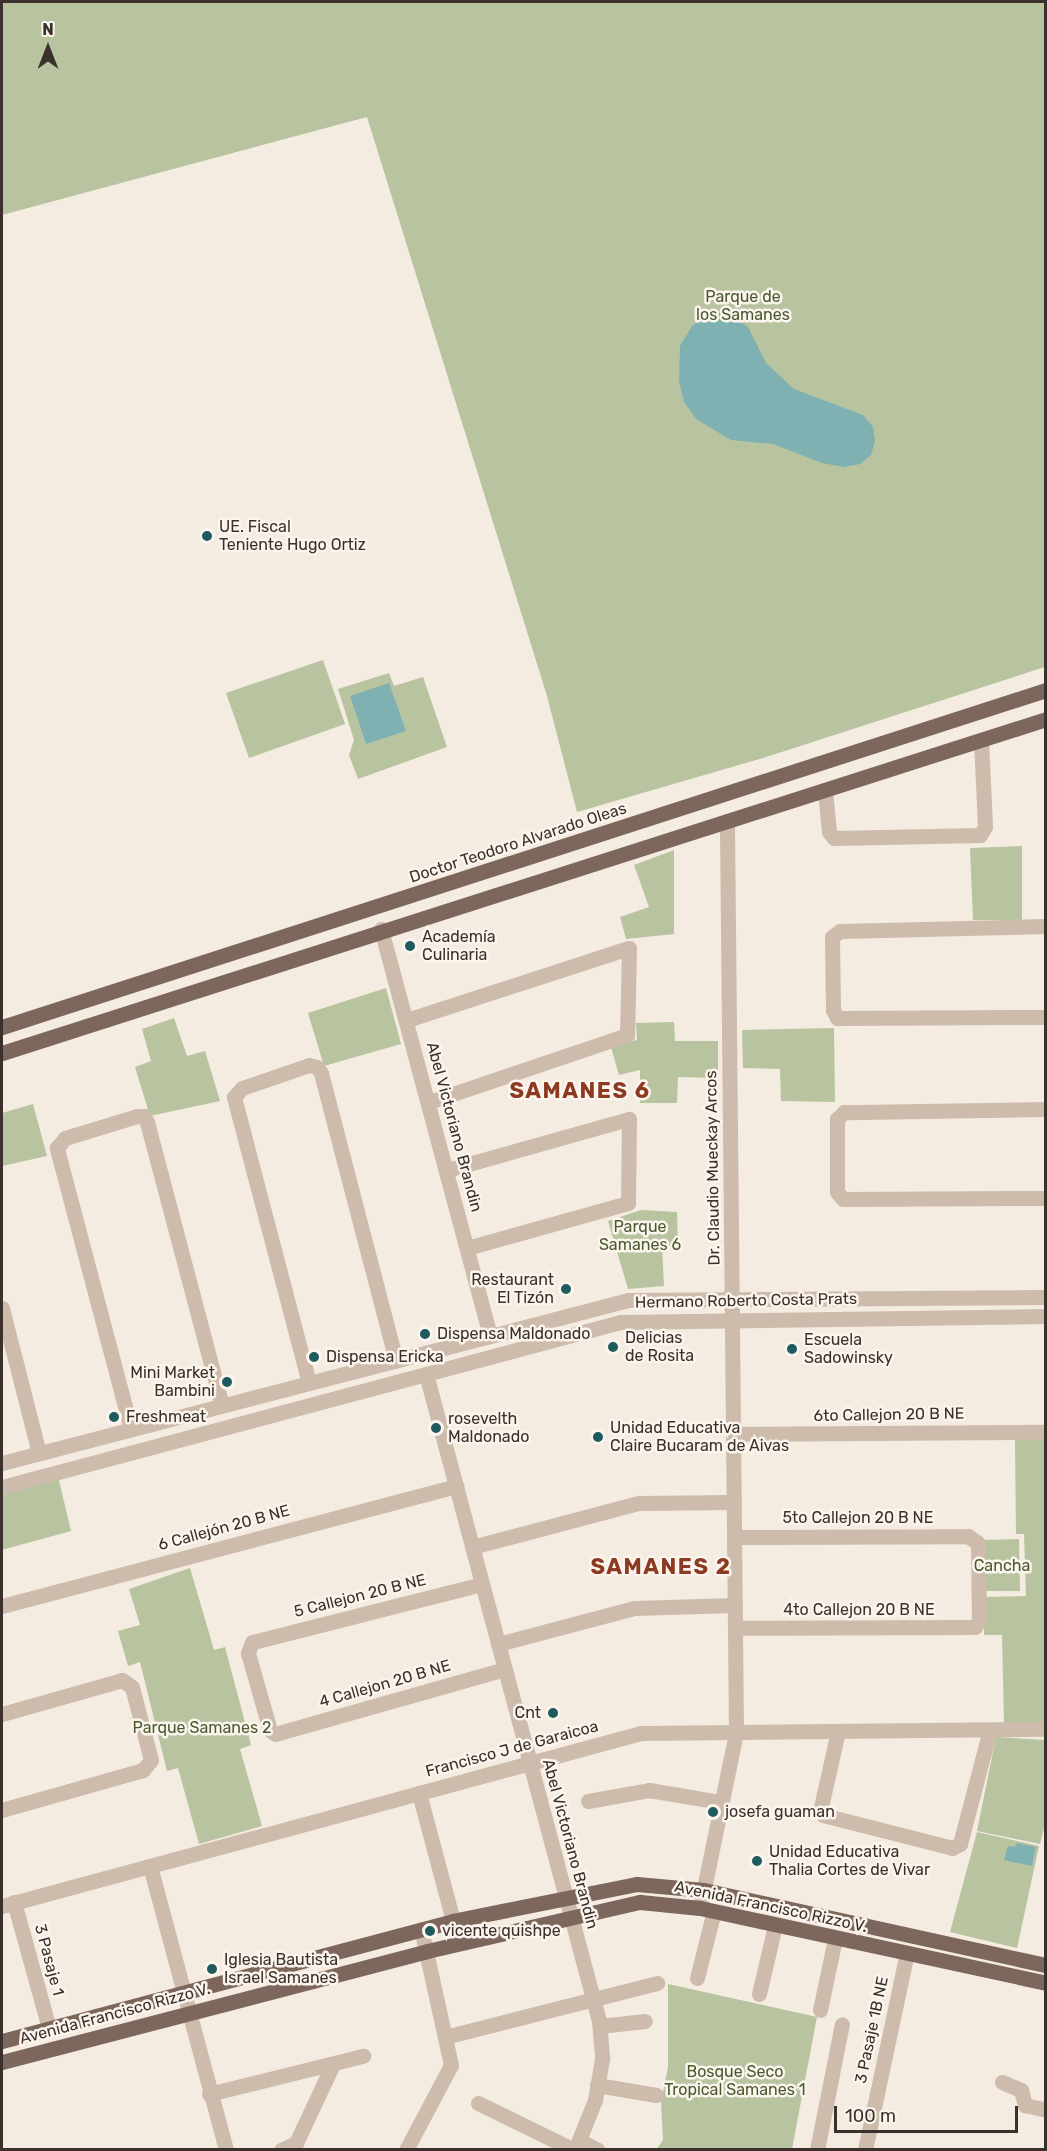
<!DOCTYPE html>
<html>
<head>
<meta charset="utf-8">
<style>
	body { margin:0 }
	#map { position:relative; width:1047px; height:2151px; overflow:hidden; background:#f4ebe1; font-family:Rubik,sans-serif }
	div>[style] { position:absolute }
	.green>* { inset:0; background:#b8c4a0 }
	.water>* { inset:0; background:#7fb0b2 }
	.minor>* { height:15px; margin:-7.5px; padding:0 7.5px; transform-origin:7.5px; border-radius:7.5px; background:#cdbbac }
	.major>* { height:15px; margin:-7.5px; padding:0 7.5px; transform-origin:7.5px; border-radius:7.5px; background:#7d675c }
	.dots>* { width:16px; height:16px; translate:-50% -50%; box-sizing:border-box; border:3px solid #fbf5ee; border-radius:50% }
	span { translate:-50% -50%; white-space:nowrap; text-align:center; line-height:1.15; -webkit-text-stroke:5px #fbf5ee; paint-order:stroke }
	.park-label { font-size:16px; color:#4a5a2e }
	.poi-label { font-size:16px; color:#3b302b }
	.left { translate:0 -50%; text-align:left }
	.right { translate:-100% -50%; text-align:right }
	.street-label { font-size:16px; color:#3b302b }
	.district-label { font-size:22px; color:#8c3b22; font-weight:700; letter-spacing:1.5px }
	.frame { position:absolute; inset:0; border:3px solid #3b302b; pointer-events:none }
	.north { position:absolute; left:18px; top:18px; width:60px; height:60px; -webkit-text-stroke:4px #fbf5ee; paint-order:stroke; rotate:0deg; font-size:16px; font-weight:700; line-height:24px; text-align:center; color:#3b302b }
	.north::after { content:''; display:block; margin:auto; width:21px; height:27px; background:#3b302b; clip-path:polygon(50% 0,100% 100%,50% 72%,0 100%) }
	.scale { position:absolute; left:834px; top:2106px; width:184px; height:27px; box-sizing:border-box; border:3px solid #3b302b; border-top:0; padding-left:8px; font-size:18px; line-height:21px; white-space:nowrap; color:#3b302b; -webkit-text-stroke:4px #fbf5ee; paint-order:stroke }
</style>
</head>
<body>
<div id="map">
	<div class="green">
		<div style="clip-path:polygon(2px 2px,1045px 2px,1045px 667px,763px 758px,577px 812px,547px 696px,367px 117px,2px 215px)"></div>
		<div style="clip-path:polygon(323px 660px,345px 724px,249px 758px,226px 693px)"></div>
		<div style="clip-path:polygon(389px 673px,394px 686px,423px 677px,447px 747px,358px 779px,349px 755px,354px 740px,338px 689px)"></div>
		<div style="clip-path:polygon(1022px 846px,1022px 920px,973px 920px,970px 848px)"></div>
		<div style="clip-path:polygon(674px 850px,674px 934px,626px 939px,620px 917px,649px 907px,634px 865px)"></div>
		<div style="clip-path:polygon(386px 988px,401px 1044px,324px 1066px,308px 1013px)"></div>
		<div style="clip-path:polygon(174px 1018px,187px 1056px,205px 1051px,220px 1101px,150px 1116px,135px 1067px,151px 1061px,142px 1029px)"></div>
		<div style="clip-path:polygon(674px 1022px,675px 1041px,718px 1041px,718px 1078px,678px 1077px,677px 1103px,640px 1103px,640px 1070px,619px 1075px,611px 1047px,637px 1040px,636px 1023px)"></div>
		<div style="clip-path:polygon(834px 1028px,835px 1102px,781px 1101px,780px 1069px,743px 1068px,742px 1030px)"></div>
		<div style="clip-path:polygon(33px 1104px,47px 1156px,2px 1166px,2px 1113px)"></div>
		<div style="clip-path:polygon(641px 1210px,677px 1212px,678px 1246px,662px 1247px,664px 1286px,628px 1289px,608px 1221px)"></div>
		<div style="clip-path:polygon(1015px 1439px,1045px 1439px,1045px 1724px,1004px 1725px,1002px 1635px,984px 1635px,984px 1597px,1026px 1596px,1024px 1534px,1016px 1534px)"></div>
		<div style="clip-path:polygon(57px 1472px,71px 1531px,2px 1550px,2px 1487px)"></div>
		<div style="clip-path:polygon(1019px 1539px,1020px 1591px,985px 1591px,984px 1540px)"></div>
		<div style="clip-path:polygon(190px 1568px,214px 1650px,225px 1647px,251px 1745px,240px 1749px,262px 1826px,199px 1844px,178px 1768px,167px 1771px,140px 1662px,128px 1666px,118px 1631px,140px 1625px,129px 1589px)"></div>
		<div style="clip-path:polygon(996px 1737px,1045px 1740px,1046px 1820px,1040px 1844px,977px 1831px)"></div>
		<div style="clip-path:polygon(977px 1832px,1039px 1846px,1017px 1948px,950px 1932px)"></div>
		<div style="clip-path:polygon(668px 1984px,817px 2017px,792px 2149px,656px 2150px,663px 2140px,661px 2102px,668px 2067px)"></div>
	</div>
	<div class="water">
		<div style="clip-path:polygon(725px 312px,748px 327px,766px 363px,794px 389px,863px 415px,873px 427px,875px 441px,871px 455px,860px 464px,844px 467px,822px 463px,773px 444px,731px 440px,696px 419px,684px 402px,679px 381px,680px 346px,692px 326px,712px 314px)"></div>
		<div style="clip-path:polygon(389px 683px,406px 731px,366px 744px,350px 696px)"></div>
		<div style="clip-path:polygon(1016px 1843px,1036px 1847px,1032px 1866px,1004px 1860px,1008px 1846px,1015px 1847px)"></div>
	</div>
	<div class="minor">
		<div style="left:825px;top:790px;width:42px;rotate:84.6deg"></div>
		<div style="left:829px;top:832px;width:8px;rotate:50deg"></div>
		<div style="left:834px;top:838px;width:146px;rotate:-1.2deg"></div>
		<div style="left:980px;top:835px;width:9px;rotate:-58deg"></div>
		<div style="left:985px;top:827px;width:87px;rotate:-92.6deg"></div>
		<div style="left:1046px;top:926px;width:206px;rotate:178.6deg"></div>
		<div style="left:840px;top:931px;width:10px;rotate:143deg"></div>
		<div style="left:832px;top:937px;width:73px;rotate:89.2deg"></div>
		<div style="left:833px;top:1010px;width:9px;rotate:63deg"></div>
		<div style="left:837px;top:1018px;width:209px;rotate:-0.3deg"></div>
		<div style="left:381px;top:929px;width:421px;rotate:75deg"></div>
		<div style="left:407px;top:1020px;width:233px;rotate:-18deg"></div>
		<div style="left:629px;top:948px;width:87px;rotate:91.3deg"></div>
		<div style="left:627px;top:1035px;width:209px;rotate:161.3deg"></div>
		<div style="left:1046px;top:1109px;width:202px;rotate:179.1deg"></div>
		<div style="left:844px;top:1112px;width:10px;rotate:135deg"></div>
		<div style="left:837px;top:1119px;width:73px;rotate:90deg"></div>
		<div style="left:837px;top:1192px;width:9px;rotate:49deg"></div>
		<div style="left:843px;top:1199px;width:203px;rotate:-0.3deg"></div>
		<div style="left:447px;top:1170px;width:189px;rotate:-15.7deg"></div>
		<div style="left:629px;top:1119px;width:84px;rotate:90.7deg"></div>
		<div style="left:628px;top:1203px;width:167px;rotate:164.4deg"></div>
		<div style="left:2px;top:1308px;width:150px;rotate:75.7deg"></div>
		<div style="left:426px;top:1374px;width:670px;rotate:75.03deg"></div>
		<div style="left:599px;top:2021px;width:38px;rotate:85deg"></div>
		<div style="left:602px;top:2059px;width:42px;rotate:99.7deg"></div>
		<div style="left:595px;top:2100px;width:54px;rotate:111.8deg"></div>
		<div style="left:309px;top:1383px;width:296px;rotate:-104.7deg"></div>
		<div style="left:234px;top:1097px;width:12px;rotate:-48deg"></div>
		<div style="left:242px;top:1088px;width:71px;rotate:-18.9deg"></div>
		<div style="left:309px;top:1065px;width:8px;rotate:14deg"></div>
		<div style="left:317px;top:1067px;width:7px;rotate:56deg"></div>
		<div style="left:321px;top:1073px;width:297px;rotate:75.4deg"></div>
		<div style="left:131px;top:1429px;width:291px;rotate:-104.8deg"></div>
		<div style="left:57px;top:1148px;width:13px;rotate:-51deg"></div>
		<div style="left:65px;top:1138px;width:75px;rotate:-17deg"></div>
		<div style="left:137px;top:1116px;width:7px"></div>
		<div style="left:144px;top:1116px;width:7px;rotate:63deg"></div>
		<div style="left:147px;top:1122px;width:293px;rotate:75.2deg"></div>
		<div style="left:733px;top:1434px;width:313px;rotate:-0.4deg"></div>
		<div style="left:2px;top:1463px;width:647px;rotate:-14.59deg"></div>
		<div style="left:628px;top:1300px;width:418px;rotate:-0.4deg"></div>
		<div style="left:2px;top:1487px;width:641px;rotate:-14.93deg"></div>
		<div style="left:621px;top:1322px;width:425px;rotate:-0.8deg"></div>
		<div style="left:734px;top:1537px;width:234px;rotate:-0.2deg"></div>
		<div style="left:968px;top:1536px;width:12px;rotate:35deg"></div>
		<div style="left:978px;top:1543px;width:77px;rotate:89.3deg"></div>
		<div style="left:979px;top:1620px;width:8px;rotate:120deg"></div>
		<div style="left:975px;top:1627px;width:240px;rotate:179.8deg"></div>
		<div style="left:472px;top:1547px;width:173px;rotate:-14.8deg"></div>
		<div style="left:639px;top:1503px;width:95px;rotate:-0.6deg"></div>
		<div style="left:482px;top:1584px;width:237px;rotate:165.8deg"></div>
		<div style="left:252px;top:1642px;width:12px;rotate:110deg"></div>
		<div style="left:248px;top:1653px;width:80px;rotate:74.1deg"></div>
		<div style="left:270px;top:1730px;width:6px;rotate:39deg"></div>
		<div style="left:275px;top:1734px;width:239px;rotate:-15.8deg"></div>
		<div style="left:2px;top:1606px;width:470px;rotate:-14.8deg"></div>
		<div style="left:498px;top:1644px;width:141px;rotate:-14.8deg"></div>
		<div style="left:634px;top:1608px;width:101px;rotate:-1.7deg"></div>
		<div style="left:2px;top:1714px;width:125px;rotate:-15.8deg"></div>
		<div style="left:122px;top:1680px;width:12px;rotate:35deg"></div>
		<div style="left:132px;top:1687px;width:75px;rotate:75.4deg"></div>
		<div style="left:151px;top:1760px;width:13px;rotate:129deg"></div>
		<div style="left:143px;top:1770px;width:147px;rotate:164.2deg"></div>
		<div style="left:838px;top:1731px;width:78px;rotate:102.6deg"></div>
		<div style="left:821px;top:1807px;width:8px;rotate:76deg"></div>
		<div style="left:823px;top:1815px;width:133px;rotate:14.3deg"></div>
		<div style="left:952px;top:1848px;width:9px;rotate:-27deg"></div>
		<div style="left:960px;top:1844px;width:118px;rotate:-75.3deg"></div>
		<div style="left:419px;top:1793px;width:155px;rotate:75.1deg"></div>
		<div style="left:588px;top:1801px;width:62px;rotate:-10.2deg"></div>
		<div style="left:649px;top:1790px;width:73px;rotate:9.5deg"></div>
		<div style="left:150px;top:1866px;width:294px;rotate:75deg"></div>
		<div style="left:14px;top:1902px;width:131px;rotate:74.5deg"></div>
		<div style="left:2px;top:1906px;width:662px;rotate:-15.15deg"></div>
		<div style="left:641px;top:1733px;width:405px;rotate:-0.6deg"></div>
		<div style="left:700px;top:1908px;width:180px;rotate:-78.4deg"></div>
		<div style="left:736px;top:1732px;width:911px;rotate:-90.57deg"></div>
		<div style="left:697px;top:1978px;width:69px;rotate:-75.8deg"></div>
		<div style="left:759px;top:1994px;width:71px;rotate:-76.9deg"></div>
		<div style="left:820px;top:2010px;width:73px;rotate:-78.1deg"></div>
		<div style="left:600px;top:2026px;width:45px;rotate:-6.3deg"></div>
		<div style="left:445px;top:2037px;width:219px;rotate:-14.3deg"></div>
		<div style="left:1002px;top:2082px;width:21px;rotate:23deg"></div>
		<div style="left:1021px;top:2090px;width:16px;rotate:75deg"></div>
		<div style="left:1025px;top:2105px;width:22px;rotate:13deg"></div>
		<div style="left:597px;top:2085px;width:60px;rotate:9.6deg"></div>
		<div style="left:209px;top:2094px;width:159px;rotate:-13.9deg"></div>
		<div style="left:478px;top:2103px;width:107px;rotate:26.1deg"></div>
		<div style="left:579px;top:2140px;width:21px;rotate:28deg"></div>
		<div style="left:281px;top:2150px;width:17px;rotate:-25deg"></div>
		<div style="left:296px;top:2143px;width:87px;rotate:-64.9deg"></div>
		<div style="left:406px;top:2150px;width:96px;rotate:-62.1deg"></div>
		<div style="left:451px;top:2065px;width:139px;rotate:-102.4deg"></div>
		<div style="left:817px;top:2150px;width:128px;rotate:-78.8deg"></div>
		<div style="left:865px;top:2150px;width:201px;rotate:-78deg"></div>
	</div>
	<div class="major">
		<div style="left:2px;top:1027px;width:1097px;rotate:-17.89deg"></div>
		<div style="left:2px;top:1053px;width:1096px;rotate:-17.74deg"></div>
		<div style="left:2px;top:2041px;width:466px;rotate:-14.9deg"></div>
		<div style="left:452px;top:1921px;width:189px;rotate:-11.3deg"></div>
		<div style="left:637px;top:1884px;width:67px;rotate:5.1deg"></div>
		<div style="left:704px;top:1890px;width:350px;rotate:12.4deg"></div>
		<div style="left:2px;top:2062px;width:439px;rotate:-14.6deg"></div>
		<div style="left:427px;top:1951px;width:219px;rotate:-13deg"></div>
		<div style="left:640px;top:1902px;width:60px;rotate:5.7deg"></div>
		<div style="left:700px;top:1908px;width:354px;rotate:12.2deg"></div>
	</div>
	<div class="dots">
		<div style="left:207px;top:536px;background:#1f5a5e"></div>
		<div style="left:410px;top:946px;background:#1f5a5e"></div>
		<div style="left:566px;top:1289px;background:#1f5a5e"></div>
		<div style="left:425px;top:1334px;background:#1f5a5e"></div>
		<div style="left:613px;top:1347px;background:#1f5a5e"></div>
		<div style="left:792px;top:1349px;background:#1f5a5e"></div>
		<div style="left:314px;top:1357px;background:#1f5a5e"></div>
		<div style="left:227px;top:1382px;background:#1f5a5e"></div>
		<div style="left:114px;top:1417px;background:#1f5a5e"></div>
		<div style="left:436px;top:1428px;background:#1f5a5e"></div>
		<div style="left:598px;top:1437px;background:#1f5a5e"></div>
		<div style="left:553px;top:1713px;background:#1f5a5e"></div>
		<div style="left:713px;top:1812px;background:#1f5a5e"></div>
		<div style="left:757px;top:1861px;background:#1f5a5e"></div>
		<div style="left:430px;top:1931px;background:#1f5a5e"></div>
		<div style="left:212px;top:1969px;background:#1f5a5e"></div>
	</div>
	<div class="park-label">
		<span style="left:743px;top:306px">Parque de<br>los Samanes</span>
		<span style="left:640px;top:1236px">Parque<br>Samanes 6</span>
		<span style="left:1002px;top:1566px">Cancha</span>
		<span style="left:202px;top:1728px">Parque Samanes 2</span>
		<span style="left:735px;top:2081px">Bosque Seco<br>Tropical Samanes 1</span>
	</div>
	<div class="poi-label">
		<span class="left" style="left:219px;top:536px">UE. Fiscal<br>Teniente Hugo Ortiz</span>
		<span class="left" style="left:422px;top:946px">Academía<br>Culinaria</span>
		<span class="right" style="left:554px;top:1289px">Restaurant<br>El Tizón</span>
		<span class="left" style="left:437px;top:1334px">Dispensa Maldonado</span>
		<span class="left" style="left:625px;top:1347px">Delicias<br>de Rosita</span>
		<span class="left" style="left:804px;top:1349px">Escuela<br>Sadowinsky</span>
		<span class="left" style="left:326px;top:1357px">Dispensa Ericka</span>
		<span class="right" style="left:215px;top:1382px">Mini Market<br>Bambini</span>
		<span class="left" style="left:126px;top:1417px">Freshmeat</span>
		<span class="left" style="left:448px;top:1428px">rosevelth<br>Maldonado</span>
		<span class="left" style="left:610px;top:1437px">Unidad Educativa<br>Claire Bucaram de Aivas</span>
		<span class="right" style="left:541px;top:1713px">Cnt</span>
		<span class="left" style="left:725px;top:1812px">josefa guaman</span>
		<span class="left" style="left:769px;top:1861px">Unidad Educativa<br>Thalia Cortes de Vivar</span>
		<span class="left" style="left:442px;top:1931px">vicente quishpe</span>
		<span class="left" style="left:224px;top:1969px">Iglesia Bautista<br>Israel Samanes</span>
	</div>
	<div class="street-label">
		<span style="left:518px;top:843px;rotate:-18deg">Doctor Teodoro Alvarado Oleas</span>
		<span style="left:454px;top:1127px;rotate:75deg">Abel Victoriano Brandin</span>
		<span style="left:713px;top:1168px;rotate:-91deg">Dr. Claudio Mueckay Arcos</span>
		<span style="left:746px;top:1301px;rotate:-1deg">Hermano Roberto Costa Prats</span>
		<span style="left:889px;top:1415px;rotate:-1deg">6to Callejon 20 B NE</span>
		<span style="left:858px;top:1518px">5to Callejon 20 B NE</span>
		<span style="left:224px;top:1528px;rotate:-15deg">6 Callejón 20 B NE</span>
		<span style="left:360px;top:1596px;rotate:-14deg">5 Callejon 20 B NE</span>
		<span style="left:859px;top:1610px">4to Callejon 20 B NE</span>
		<span style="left:385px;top:1684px;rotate:-16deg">4 Callejon 20 B NE</span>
		<span style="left:512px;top:1749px;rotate:-15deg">Francisco J de Garaicoa</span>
		<span style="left:570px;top:1844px;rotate:75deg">Abel Victoriano Brandin</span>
		<span style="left:771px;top:1907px;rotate:12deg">Avenida Francisco Rizzo V.</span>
		<span style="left:49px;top:1960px;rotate:75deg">3 Pasaje 1</span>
		<span style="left:115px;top:2014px;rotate:-15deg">Avenida Francisco Rizzo V.</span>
		<span style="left:872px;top:2030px;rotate:-78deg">3 Pasaje 1B NE</span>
	</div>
	<div class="district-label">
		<span style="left:580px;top:1091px">SAMANES 6</span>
		<span style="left:661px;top:1567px">SAMANES 2</span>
	</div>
	<div class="frame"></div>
	<div class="north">N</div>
	<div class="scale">100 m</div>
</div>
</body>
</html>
